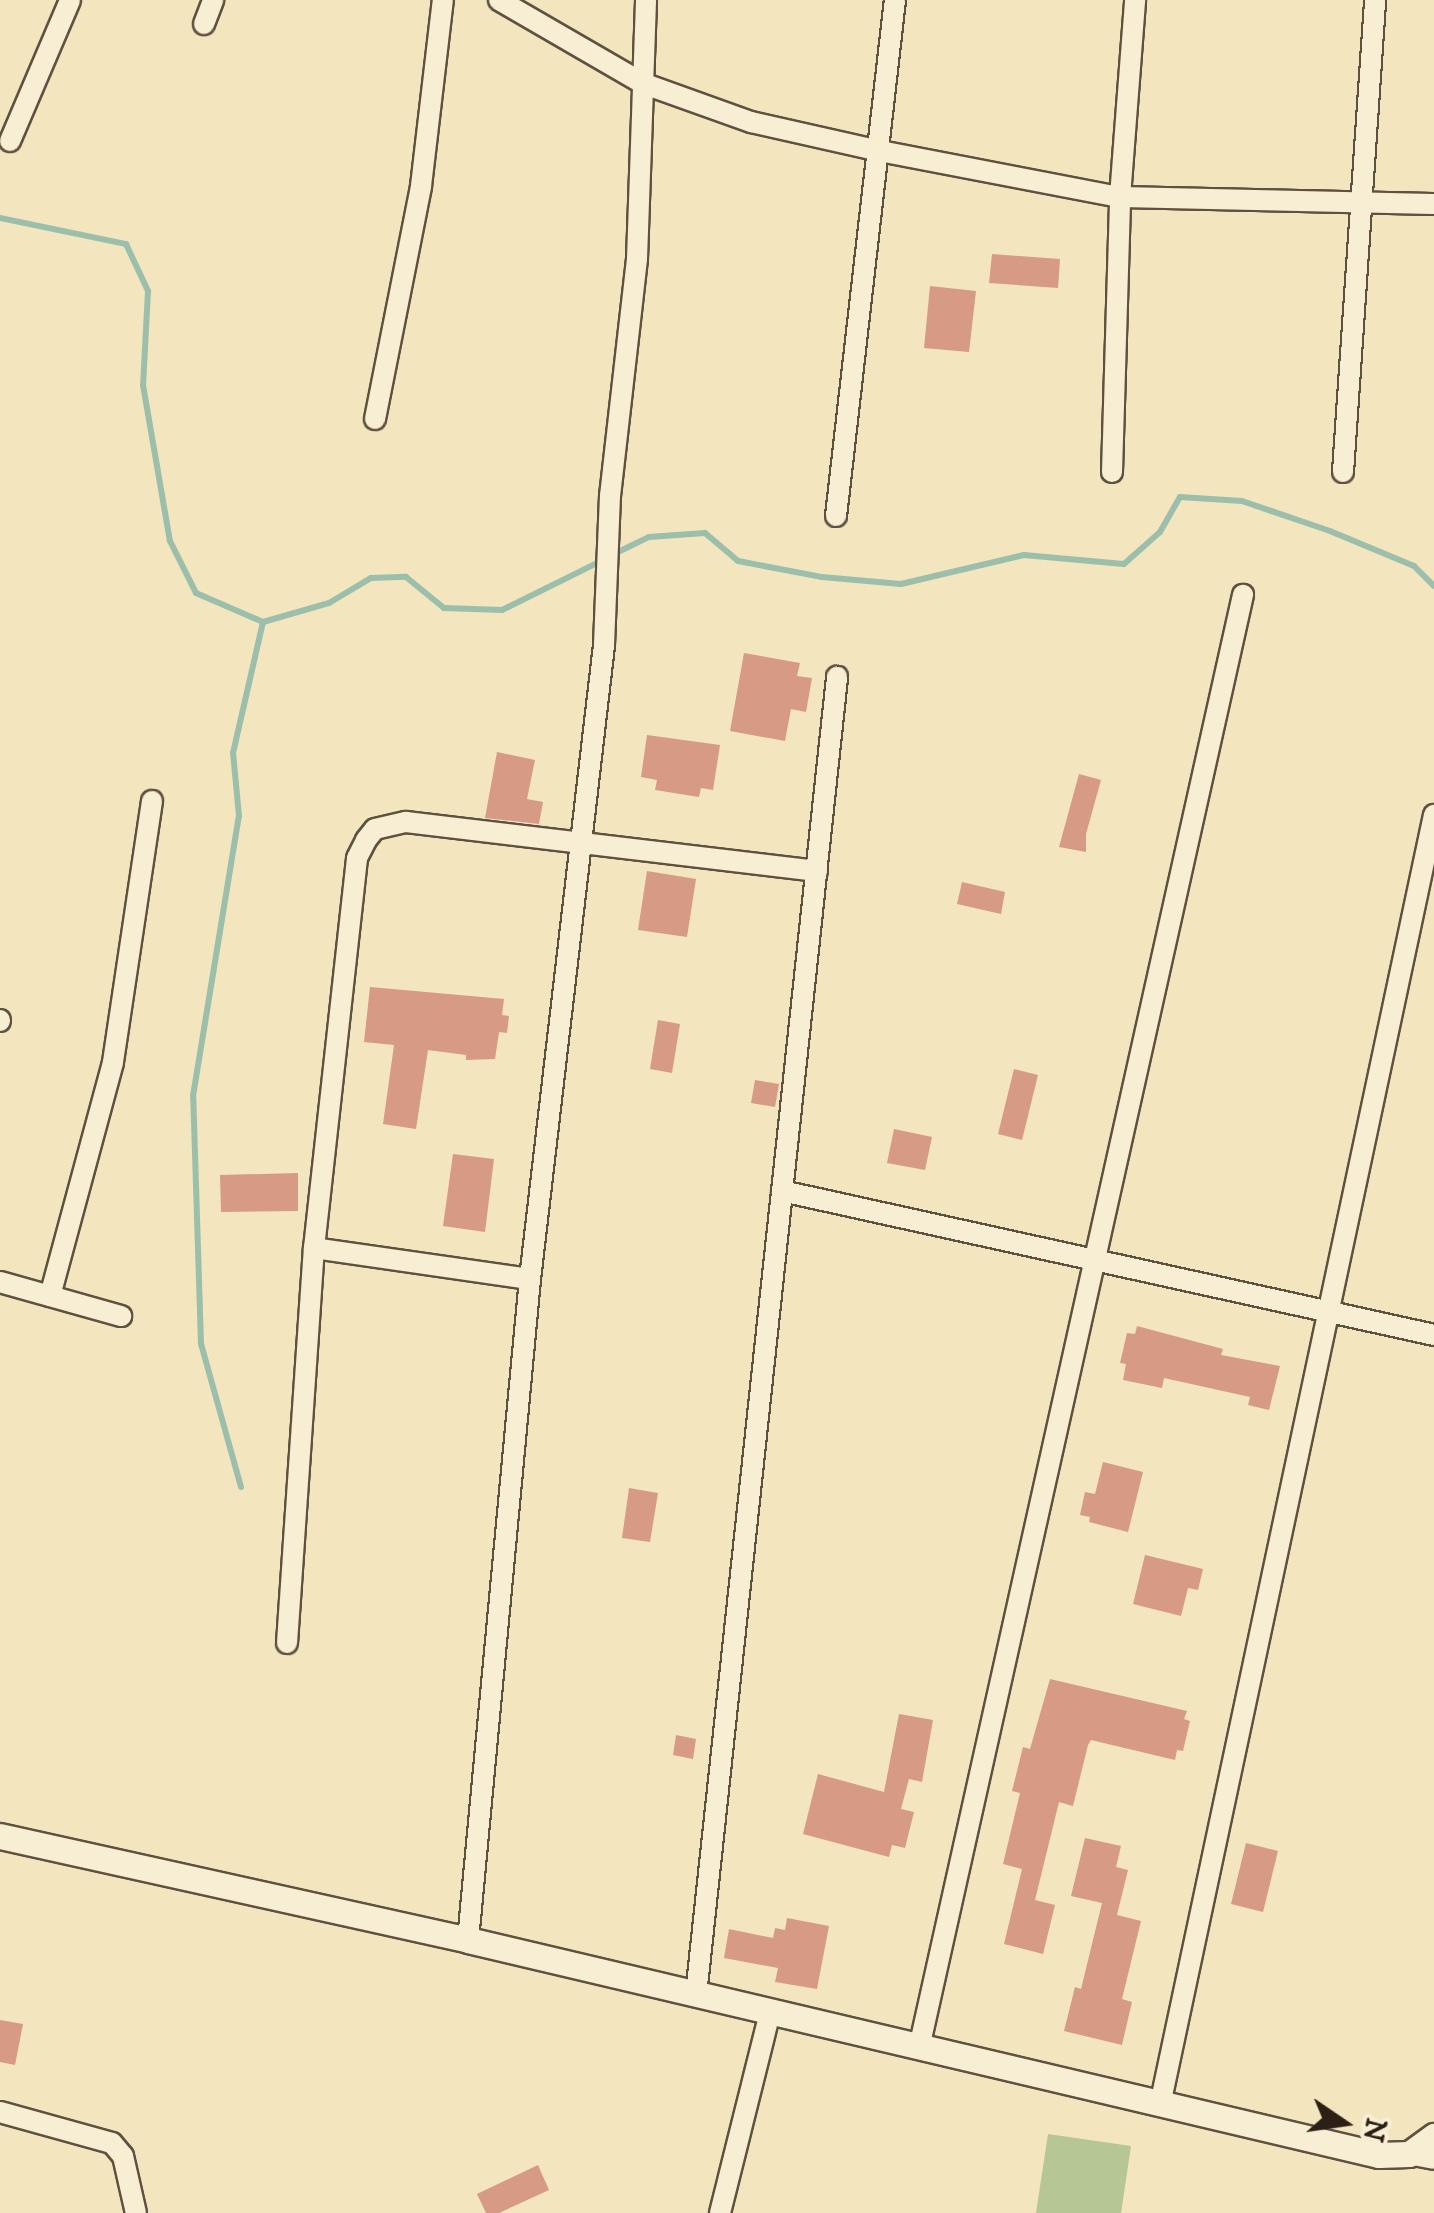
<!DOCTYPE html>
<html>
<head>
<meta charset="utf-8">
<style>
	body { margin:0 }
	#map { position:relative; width:1434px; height:2213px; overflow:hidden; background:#f3e5bd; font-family:"IM FELL DW Pica",serif }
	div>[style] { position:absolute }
	.green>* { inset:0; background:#b6c694 }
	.stream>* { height:6px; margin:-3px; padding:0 3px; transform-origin:3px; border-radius:3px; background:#9cbfac }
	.building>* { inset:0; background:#d79a85 }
	.roads { filter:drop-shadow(2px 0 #5e5140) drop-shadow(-2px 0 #5e5140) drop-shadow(0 2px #5e5140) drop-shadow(0 -2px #5e5140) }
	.minor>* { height:20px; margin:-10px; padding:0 10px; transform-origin:10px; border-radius:10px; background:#f7eed4 }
	.tertiary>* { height:25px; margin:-12.5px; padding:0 12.5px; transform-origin:12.5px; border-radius:12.5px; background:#f7eed4 }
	span { translate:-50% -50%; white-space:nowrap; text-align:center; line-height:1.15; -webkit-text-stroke:8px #f7eed4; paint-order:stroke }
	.north { position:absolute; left:1294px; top:2073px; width:100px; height:100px; -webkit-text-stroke:8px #f7eed4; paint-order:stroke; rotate:103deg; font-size:28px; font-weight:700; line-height:40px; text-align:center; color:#2c2016 }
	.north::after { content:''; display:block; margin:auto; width:35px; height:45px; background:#2c2016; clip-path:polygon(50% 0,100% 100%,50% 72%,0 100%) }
</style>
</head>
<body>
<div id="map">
	<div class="green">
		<div style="clip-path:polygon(1048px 2134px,1131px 2146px,1121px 2213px,1036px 2213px)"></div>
	</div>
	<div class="stream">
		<div style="left:0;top:218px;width:129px;rotate:11.7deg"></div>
		<div style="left:126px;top:244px;width:52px;rotate:64.9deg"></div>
		<div style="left:148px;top:291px;width:94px;rotate:93deg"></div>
		<div style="left:143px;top:385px;width:158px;rotate:80.2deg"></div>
		<div style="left:170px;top:541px;width:58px;rotate:63.4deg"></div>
		<div style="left:196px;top:593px;width:73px;rotate:23.4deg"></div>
		<div style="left:263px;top:622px;width:69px;rotate:-16.1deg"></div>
		<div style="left:329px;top:603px;width:49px;rotate:-30.8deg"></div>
		<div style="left:371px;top:578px;width:35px;rotate:-2deg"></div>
		<div style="left:406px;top:577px;width:49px;rotate:39.2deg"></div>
		<div style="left:444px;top:608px;width:58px;rotate:2deg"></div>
		<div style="left:502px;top:610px;width:113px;rotate:-26.3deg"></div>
		<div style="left:614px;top:554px;width:39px;rotate:-26deg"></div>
		<div style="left:649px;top:537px;width:56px;rotate:-4.1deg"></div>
		<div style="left:705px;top:533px;width:43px;rotate:40.3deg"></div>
		<div style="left:738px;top:561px;width:86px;rotate:10.8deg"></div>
		<div style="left:822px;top:577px;width:79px;rotate:5.1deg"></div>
		<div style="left:901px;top:584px;width:126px;rotate:-13.3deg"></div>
		<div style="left:1024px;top:555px;width:100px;rotate:5.1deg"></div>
		<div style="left:1124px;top:564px;width:48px;rotate:-41.6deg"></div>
		<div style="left:1160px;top:532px;width:40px;rotate:-60.3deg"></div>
		<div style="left:1180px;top:497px;width:62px;rotate:3.7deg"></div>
		<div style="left:1242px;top:501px;width:93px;rotate:18.8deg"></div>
		<div style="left:1330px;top:531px;width:91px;rotate:22.6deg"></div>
		<div style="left:1414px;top:566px;width:28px;rotate:45deg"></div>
		<div style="left:241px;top:1487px;width:148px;rotate:-105.6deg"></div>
		<div style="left:201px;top:1344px;width:248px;rotate:-91.8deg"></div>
		<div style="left:193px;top:1096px;width:284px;rotate:-80.7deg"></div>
		<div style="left:239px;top:816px;width:63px;rotate:-95.4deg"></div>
		<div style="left:233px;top:753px;width:134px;rotate:-77.1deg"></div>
	</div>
	<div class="building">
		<div style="clip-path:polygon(992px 254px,1060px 259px,1058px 288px,989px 283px)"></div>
		<div style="clip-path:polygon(930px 286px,976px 291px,969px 352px,924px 348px)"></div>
		<div style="clip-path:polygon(744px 653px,800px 663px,797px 676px,812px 678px,806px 712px,791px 709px,785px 741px,730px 731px)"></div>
		<div style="clip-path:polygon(647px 735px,720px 745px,713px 790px,701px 788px,699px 797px,655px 790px,657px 780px,641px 777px)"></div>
		<div style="clip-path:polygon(497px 752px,535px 760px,527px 799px,543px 802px,539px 824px,485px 818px)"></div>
		<div style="clip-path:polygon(1079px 774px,1101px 780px,1086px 834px,1086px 852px,1059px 847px)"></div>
		<div style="clip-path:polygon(647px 871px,696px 879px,687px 937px,638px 930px)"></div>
		<div style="clip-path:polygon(962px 882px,1005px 892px,1001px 914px,957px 904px)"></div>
		<div style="clip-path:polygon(370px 987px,504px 999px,502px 1015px,509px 1016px,507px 1033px,499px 1032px,495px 1059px,466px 1060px,466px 1055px,428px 1050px,416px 1129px,383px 1124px,394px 1045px,364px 1042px)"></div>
		<div style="clip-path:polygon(658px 1020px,680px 1024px,672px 1073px,650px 1069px)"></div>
		<div style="clip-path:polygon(1014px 1069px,1038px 1075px,1022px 1140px,998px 1134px)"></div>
		<div style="clip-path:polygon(755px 1080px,779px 1084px,775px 1107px,751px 1103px)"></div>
		<div style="clip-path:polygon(894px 1129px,932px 1137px,925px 1170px,887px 1163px)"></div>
		<div style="clip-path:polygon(453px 1154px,494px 1159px,485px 1232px,443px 1226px)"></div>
		<div style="clip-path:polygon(298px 1173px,298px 1211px,221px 1212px,220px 1175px)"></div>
		<div style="clip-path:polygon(1137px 1326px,1223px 1349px,1221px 1355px,1280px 1366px,1269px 1410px,1248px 1405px,1250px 1397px,1164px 1378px,1162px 1388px,1123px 1380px,1126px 1364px,1120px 1363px,1127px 1333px,1135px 1334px)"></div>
		<div style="clip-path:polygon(1103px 1462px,1143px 1472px,1128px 1532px,1089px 1522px,1090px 1517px,1080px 1515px,1085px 1492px,1095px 1494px)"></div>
		<div style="clip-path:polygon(629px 1488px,658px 1493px,650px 1542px,622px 1538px)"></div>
		<div style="clip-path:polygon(1145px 1555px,1203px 1569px,1198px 1590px,1188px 1588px,1181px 1616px,1133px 1604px)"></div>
		<div style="clip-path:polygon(1050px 1679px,1187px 1711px,1184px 1719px,1190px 1721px,1183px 1751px,1177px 1750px,1175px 1760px,1091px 1740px,1088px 1745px,1073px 1806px,1059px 1802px,1035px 1900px,1055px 1905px,1043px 1954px,1004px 1944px,1022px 1869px,1003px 1864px,1020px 1793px,1012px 1791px,1023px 1747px,1030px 1749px)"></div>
		<div style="clip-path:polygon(899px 1714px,933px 1720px,922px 1782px,909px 1779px,901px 1809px,914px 1812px,905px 1848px,892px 1845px,889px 1857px,803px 1834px,818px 1774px,884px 1792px)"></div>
		<div style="clip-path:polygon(676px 1735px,696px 1739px,693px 1759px,673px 1755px)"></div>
		<div style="clip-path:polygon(1085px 1838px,1121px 1846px,1116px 1867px,1128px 1870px,1117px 1915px,1141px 1921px,1122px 1999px,1132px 2002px,1122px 2045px,1064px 2031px,1075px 1987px,1081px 1989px,1102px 1903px,1071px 1896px)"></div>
		<div style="clip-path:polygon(1246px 1843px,1278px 1851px,1263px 1912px,1231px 1904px)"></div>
		<div style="clip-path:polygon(787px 1918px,829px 1926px,817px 1989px,775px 1982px,778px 1968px,724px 1958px,729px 1929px,773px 1938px,775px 1928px,785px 1930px)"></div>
		<div style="clip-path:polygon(0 2020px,23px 2024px,15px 2065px,0 2062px)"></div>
		<div style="clip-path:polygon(538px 2165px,549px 2190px,499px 2213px,486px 2213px,477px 2194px)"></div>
	</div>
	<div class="roads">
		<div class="minor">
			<div style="left:499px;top:0;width:165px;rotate:30.1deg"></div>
			<div style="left:642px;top:83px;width:116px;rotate:19.7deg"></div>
			<div style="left:751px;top:122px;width:132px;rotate:12.7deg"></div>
			<div style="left:880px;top:151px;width:244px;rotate:10.9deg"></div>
			<div style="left:1120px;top:197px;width:314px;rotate:1.3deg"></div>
			<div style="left:204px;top:24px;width:26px;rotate:-69deg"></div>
			<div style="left:10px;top:141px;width:153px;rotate:-66.9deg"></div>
			<div style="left:375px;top:419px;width:237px;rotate:-78.8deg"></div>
			<div style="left:421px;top:186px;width:187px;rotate:-83.3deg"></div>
			<div style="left:1112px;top:472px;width:275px;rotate:-88.3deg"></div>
			<div style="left:1120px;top:197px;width:198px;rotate:-85.6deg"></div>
			<div style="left:1343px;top:472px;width:473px;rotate:-86.1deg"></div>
			<div style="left:836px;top:516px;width:519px;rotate:-83.48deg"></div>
			<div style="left:0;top:1021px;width:1px;rotate:-90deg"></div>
			<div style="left:782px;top:1191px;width:668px;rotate:12.45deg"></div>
			<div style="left:314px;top:1248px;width:218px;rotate:8.2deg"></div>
			<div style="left:0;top:1282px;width:126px;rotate:15.7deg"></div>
			<div style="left:50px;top:1296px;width:242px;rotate:-74.9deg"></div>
			<div style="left:113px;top:1062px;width:264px;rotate:-81.5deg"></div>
			<div style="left:287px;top:1643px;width:396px;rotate:-86.1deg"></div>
			<div style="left:314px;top:1248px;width:392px;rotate:-83.7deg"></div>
			<div style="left:357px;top:858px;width:20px;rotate:-63deg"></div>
			<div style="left:366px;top:840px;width:14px;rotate:-51deg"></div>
			<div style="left:375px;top:829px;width:32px;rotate:-13deg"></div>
			<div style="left:406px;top:822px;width:414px;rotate:6.8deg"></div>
			<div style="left:468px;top:1940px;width:664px;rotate:-84.64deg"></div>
			<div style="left:530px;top:1279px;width:638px;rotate:-83.34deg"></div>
			<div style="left:604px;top:645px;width:149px;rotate:-87.7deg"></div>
			<div style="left:610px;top:496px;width:239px;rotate:-83.5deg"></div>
			<div style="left:637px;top:259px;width:259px;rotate:-88deg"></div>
			<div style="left:696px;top:1995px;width:1326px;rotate:-83.89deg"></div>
			<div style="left:919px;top:2048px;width:1489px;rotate:-77.43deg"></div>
			<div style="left:1160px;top:2105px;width:1319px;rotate:-78.01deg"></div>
			<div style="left:0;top:2112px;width:116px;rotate:15.5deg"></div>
			<div style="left:112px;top:2143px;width:17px;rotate:50deg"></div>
			<div style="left:123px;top:2156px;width:58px;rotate:77.2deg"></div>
			<div style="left:1409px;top:2154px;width:25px;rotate:11deg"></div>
			<div style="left:720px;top:2213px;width:207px;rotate:-76deg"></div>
		</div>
		<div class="tertiary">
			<div style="left:0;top:1836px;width:479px;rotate:12.5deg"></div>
			<div style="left:468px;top:1940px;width:936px;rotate:13.28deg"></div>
			<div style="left:1379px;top:2155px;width:30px;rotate:-2deg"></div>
			<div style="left:1409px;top:2154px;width:31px;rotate:-36deg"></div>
		</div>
	</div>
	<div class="north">N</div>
</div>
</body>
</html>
